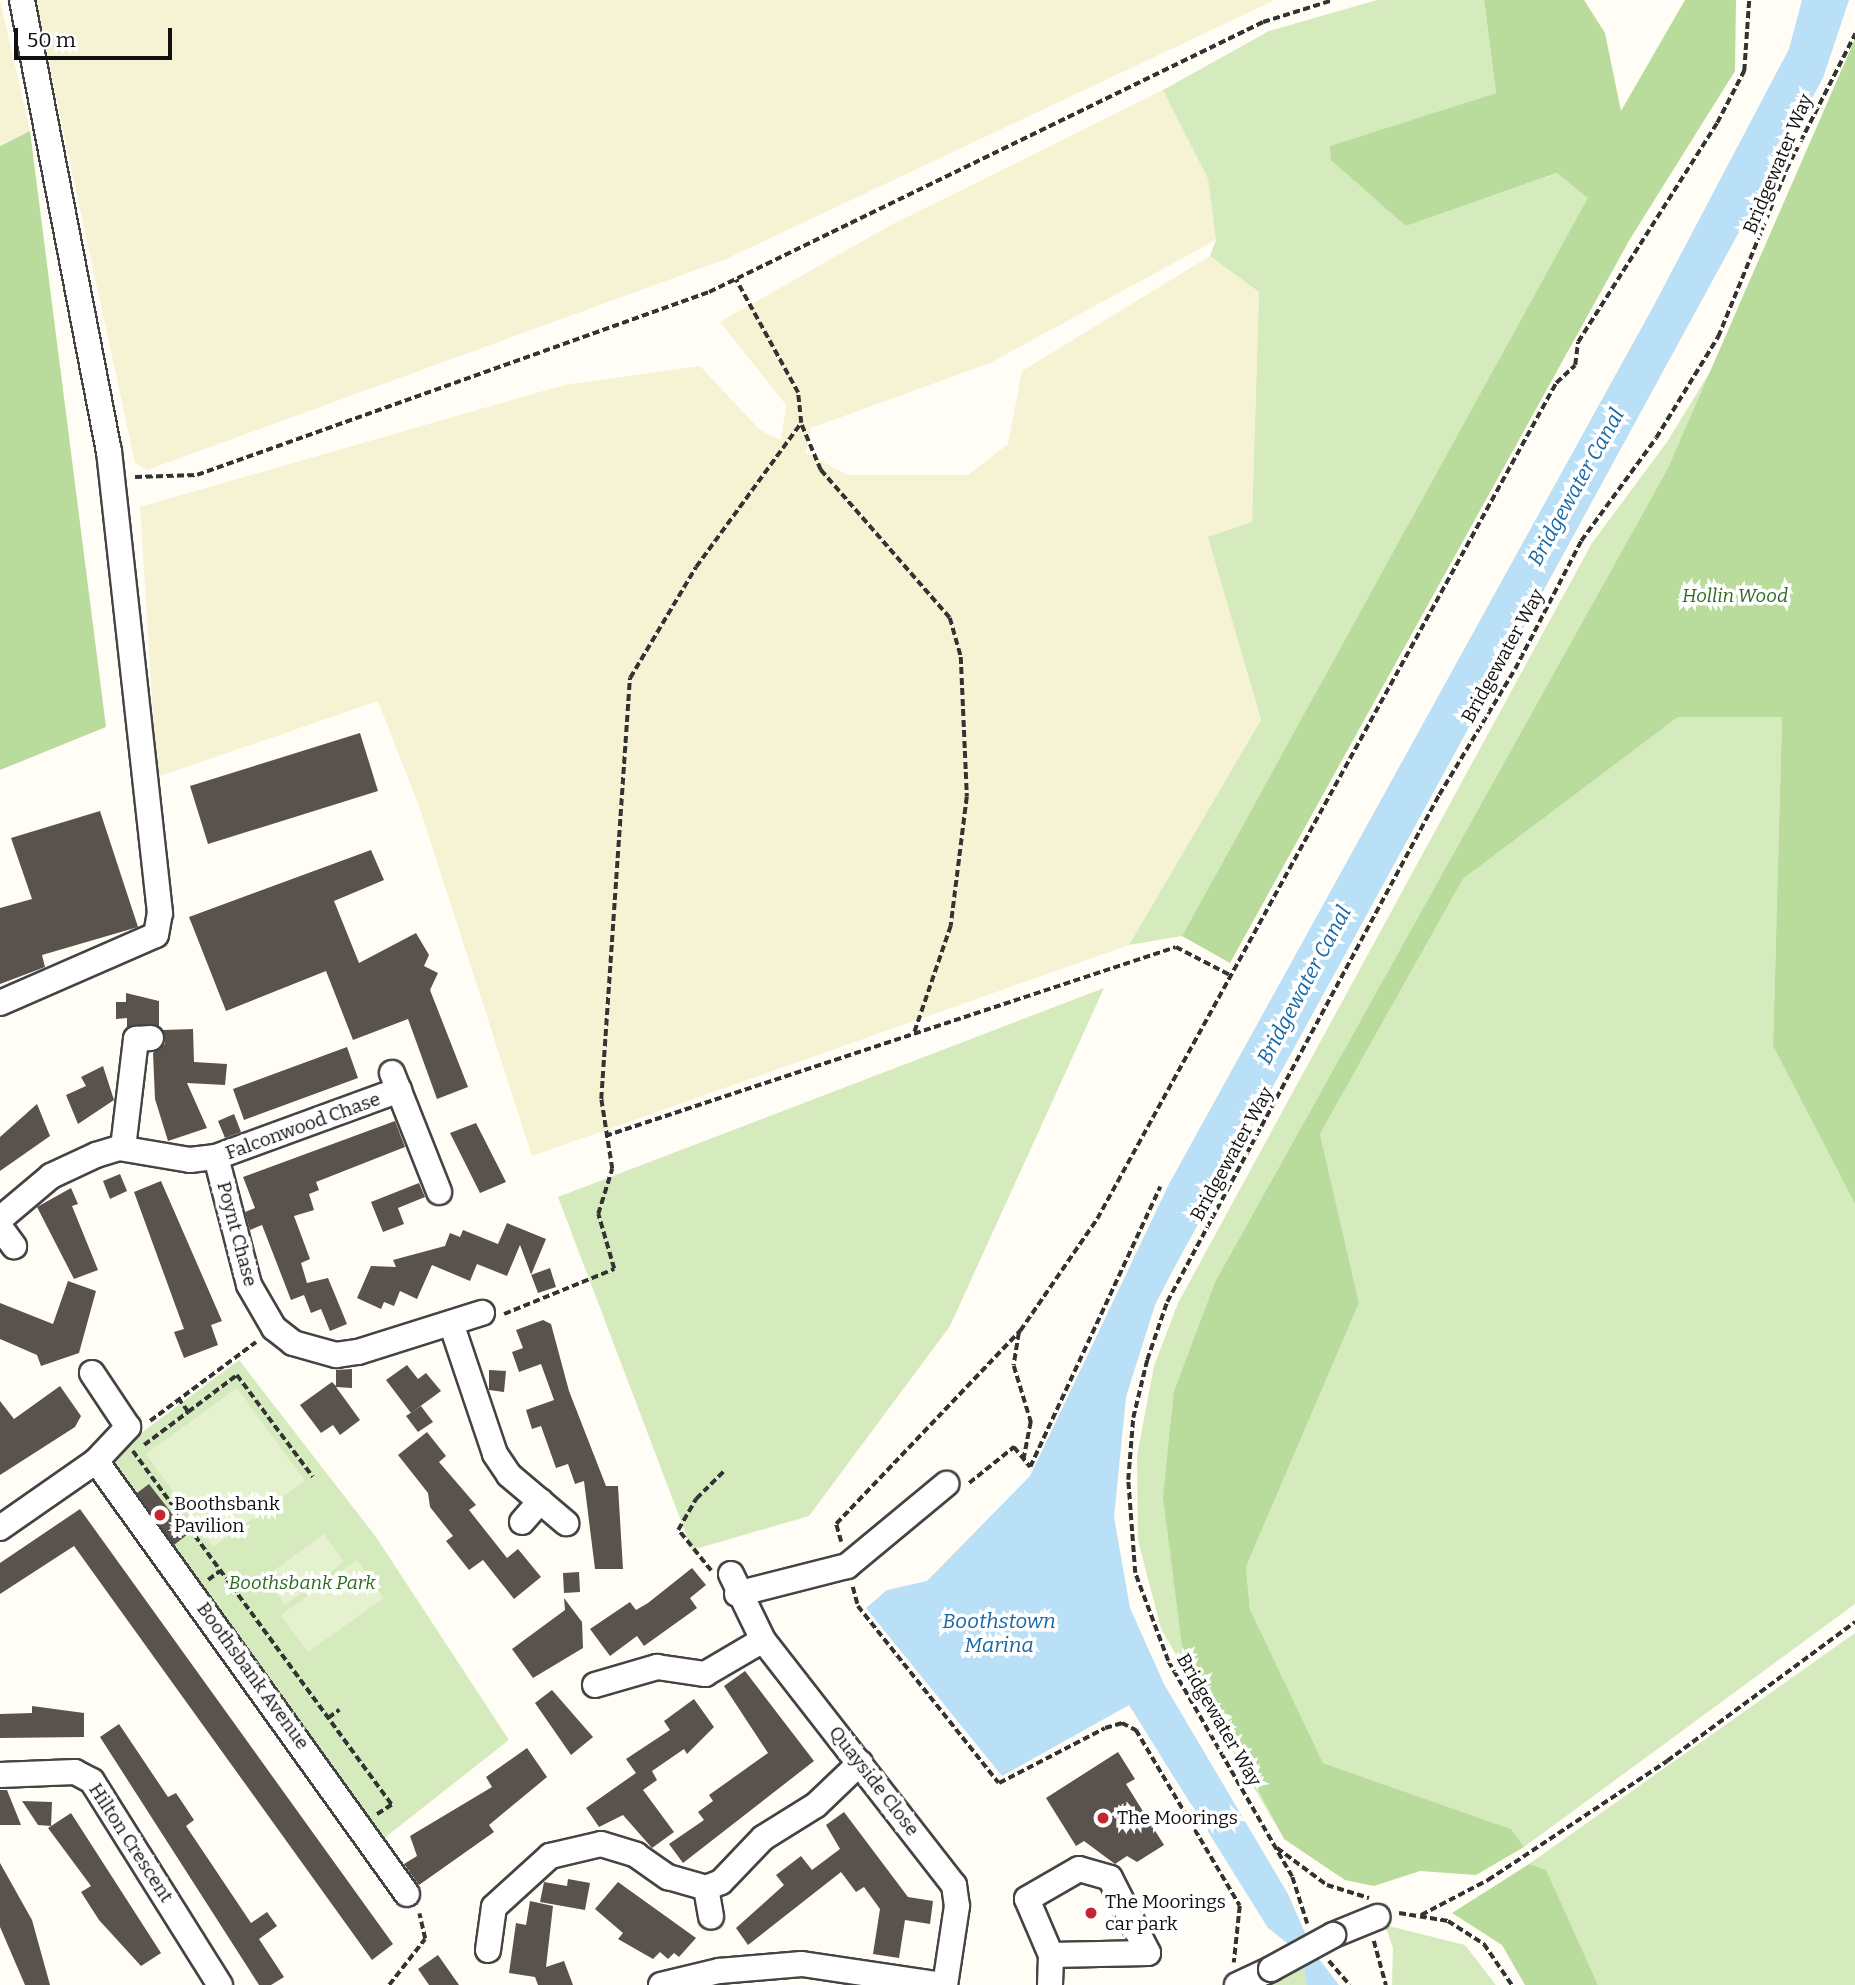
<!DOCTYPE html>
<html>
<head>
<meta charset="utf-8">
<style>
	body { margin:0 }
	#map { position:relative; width:1855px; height:1985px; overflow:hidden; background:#fffdf5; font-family:Bitter,serif }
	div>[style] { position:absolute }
	.farmland>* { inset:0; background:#f6f3d4 }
	.green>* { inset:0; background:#d5ebbd }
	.forest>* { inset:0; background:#b9dc9c }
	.pitch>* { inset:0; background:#e6f2cf }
	.water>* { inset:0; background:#b9e0f7 }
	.building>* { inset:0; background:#5a524d }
	.path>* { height:3.5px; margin-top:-1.75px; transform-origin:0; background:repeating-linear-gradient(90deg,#333 0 7px,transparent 0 10.5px) }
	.roads { filter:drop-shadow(2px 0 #444) drop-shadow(-2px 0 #444) drop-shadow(0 2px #444) drop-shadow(0 -2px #444) }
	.minor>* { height:24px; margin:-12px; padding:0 12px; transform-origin:12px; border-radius:12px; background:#fff }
	.bridges { filter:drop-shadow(2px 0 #444) drop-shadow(-2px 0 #444) drop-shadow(0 2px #444) drop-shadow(0 -2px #444) }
	.minor-bridge>* { height:24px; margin:-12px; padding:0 12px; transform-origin:12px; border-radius:12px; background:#fff }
	.dots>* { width:19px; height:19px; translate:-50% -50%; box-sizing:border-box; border:4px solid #fff; border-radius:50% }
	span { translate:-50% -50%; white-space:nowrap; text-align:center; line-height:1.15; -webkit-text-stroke:7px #fff; paint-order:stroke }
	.street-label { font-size:19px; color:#111 }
	.park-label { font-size:19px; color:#2f6b1f; font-style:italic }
	.poi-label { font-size:19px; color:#111 }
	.left { translate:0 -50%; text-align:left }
	.water-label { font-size:21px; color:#1768a6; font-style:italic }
	.scale { position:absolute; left:14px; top:28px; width:158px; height:32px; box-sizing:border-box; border:4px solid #111; border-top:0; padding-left:9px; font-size:21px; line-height:24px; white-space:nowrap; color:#111; -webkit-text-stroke:5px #fff; paint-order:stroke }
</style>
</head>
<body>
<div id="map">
	<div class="farmland">
		<div style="clip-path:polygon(0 0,30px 131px,0 145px)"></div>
		<div style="clip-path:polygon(35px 0,1275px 0,726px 259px,147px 470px,135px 463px)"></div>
		<div style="clip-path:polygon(1163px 90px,1208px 179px,1216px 240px,990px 363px,811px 428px,806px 453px,848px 475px,968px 475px,1008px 444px,1022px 371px,1210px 256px,1259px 292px,1252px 522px,1209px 538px,1261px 721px,1129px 945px,532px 1156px,420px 809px,378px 701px,157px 777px,140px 507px,564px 385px,700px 366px,760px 430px,781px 440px,786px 405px,720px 322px,889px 226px)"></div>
	</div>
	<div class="green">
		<div style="clip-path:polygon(1377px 0,1484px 0,1496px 93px,1331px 146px,1406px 226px,1558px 173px,1589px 198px,1182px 936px,1129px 945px,1261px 720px,1208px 537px,1252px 522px,1259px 292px,1210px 256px,1216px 240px,1208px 179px,1163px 90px,1269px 31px)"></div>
		<div style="clip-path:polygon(1716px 362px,1668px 468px,1215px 1282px,1174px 1391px,1182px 1646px,1284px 1839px,1161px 1629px,1138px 1540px,1137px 1456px,1154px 1366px,1178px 1303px,1592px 543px,1667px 442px)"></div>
		<div style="clip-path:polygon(1678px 717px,1782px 717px,1773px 1046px,1855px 1204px,1855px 1604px,1524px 1847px,1511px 1829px,1323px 1763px,1250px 1609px,1246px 1567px,1359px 1303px,1320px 1134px,1463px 879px)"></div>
		<div style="clip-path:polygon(1104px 988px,950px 1326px,809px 1516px,692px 1550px,558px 1197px)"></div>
		<div style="clip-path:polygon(239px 1360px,376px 1537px,509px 1740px,383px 1839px,105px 1460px)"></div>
		<div style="clip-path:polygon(1855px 1633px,1855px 1985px,1598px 1985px,1546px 1871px,1529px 1864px)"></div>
		<div style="clip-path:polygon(1385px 1925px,1465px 1945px,1496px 1985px,1392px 1985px,1393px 1948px)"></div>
		<div style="clip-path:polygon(1303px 1963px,1307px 1985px,1256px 1985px)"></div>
	</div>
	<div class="forest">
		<div style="clip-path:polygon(1484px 0,1584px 0,1605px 33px,1621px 111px,1685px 0,1736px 0,1735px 71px,1630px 239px,1230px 963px,1182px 936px,1588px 198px,1557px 173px,1406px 226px,1331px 160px,1330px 146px,1496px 93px)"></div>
		<div style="clip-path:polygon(1855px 39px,1855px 1204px,1773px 1046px,1782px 717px,1678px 717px,1463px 879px,1320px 1134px,1359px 1303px,1246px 1567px,1250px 1609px,1323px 1763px,1511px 1829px,1524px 1847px,1476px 1875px,1420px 1871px,1374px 1886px,1345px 1880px,1284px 1839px,1182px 1646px,1163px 1497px,1174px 1391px,1215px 1282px,1668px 468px)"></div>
		<div style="clip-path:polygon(30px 131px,106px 727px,0 770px,0 146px)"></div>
		<div style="clip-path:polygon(1529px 1864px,1546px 1870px,1598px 1985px,1525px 1985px,1502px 1945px,1452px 1913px)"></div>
	</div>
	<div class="pitch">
		<div style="clip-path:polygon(237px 1388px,305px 1481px,213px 1547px,146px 1454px)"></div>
		<div style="clip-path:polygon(324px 1534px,344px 1562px,285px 1605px,265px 1577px)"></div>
		<div style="clip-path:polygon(357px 1560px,384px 1598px,308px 1652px,281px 1615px)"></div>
	</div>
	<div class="water">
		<div style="clip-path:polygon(1802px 0,1849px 0,1823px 78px,1173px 1270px,1155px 1305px,1126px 1397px,1114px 1517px,1130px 1608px,1164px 1684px,1288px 1894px,1309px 1942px,1296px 1950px,1268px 1928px,1129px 1705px,1002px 1776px,866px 1608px,887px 1590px,927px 1581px,1030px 1476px,1169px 1184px,1653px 307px,1789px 49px)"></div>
		<div style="clip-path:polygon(1317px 1955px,1319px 1959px,1339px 1985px,1307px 1985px,1303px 1963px)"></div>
	</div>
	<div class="building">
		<div style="clip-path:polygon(360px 733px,378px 791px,208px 844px,190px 786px)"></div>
		<div style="clip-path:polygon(100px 811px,138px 927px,42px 955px,45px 967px,0 984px,0 908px,32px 899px,11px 838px)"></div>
		<div style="clip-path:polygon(371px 850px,384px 880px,334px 901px,359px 963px,416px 933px,429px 955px,424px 966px,438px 973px,430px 990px,468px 1087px,437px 1099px,408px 1019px,353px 1040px,326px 971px,226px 1011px,189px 917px)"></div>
		<div style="clip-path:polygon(126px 993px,159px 1001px,159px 1026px,127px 1028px,127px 1018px,116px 1019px,116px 1002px,126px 1002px)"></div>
		<div style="clip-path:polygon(193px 1029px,194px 1062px,227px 1064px,225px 1085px,187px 1083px,207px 1128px,168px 1141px,155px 1099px,153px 1053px,165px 1044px,163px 1030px)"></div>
		<div style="clip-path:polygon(347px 1047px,358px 1078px,244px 1120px,233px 1089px)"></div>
		<div style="clip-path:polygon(103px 1066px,114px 1100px,78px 1124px,66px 1095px,86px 1086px,81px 1077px)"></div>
		<div style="clip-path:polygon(37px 1104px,50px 1136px,0 1171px,0 1137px)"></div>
		<div style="clip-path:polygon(234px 1114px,241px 1132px,225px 1138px,218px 1121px)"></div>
		<div style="clip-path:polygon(395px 1121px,405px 1147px,316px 1182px,319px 1190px,309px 1194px,314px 1210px,294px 1216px,310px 1259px,301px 1263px,307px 1283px,328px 1278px,347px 1324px,330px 1331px,321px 1309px,311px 1313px,304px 1295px,291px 1300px,262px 1225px,250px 1230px,245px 1212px,255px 1208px,243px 1177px)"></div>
		<div style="clip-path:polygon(476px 1123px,506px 1182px,480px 1193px,450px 1133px)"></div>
		<div style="clip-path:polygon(120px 1174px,127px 1191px,110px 1199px,103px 1181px)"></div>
		<div style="clip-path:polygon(161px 1181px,222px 1321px,211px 1325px,218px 1345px,184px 1358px,174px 1332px,184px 1329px,134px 1192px)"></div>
		<div style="clip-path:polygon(419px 1183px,425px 1197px,398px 1208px,404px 1224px,383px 1232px,371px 1202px)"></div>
		<div style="clip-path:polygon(71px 1188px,78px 1204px,72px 1206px,98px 1270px,74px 1279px,37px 1207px)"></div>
		<div style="clip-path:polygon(507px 1223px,546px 1239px,531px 1275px,550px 1268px,556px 1287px,538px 1293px,520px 1245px,507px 1276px,477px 1264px,470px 1281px,432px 1265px,417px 1299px,400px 1291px,394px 1306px,384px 1302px,381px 1309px,357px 1298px,371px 1266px,396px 1267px,393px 1260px,445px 1246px,450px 1233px,460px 1237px,463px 1230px,498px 1244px)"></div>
		<div style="clip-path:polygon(68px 1281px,96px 1291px,79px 1353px,41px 1366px,37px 1355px,0 1339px,0 1303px,53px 1324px)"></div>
		<div style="clip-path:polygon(543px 1320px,551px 1324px,569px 1391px,606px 1486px,618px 1486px,623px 1569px,595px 1569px,584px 1481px,575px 1484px,568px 1464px,556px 1468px,541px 1426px,532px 1429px,526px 1410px,554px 1400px,541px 1364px,519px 1372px,512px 1352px,523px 1348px,516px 1330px)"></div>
		<div style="clip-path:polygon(407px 1365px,418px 1379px,426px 1373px,441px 1391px,411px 1413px,386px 1380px)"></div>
		<div style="clip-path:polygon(352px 1369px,352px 1388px,336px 1387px,360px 1420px,340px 1435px,333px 1425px,321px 1433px,300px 1405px,332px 1382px,336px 1386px,336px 1370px)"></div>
		<div style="clip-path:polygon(489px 1370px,506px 1371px,504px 1392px,489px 1390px)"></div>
		<div style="clip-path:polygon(60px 1386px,81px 1416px,75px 1427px,0 1475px,0 1401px,14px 1419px)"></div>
		<div style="clip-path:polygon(421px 1406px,433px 1422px,418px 1432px,406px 1416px)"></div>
		<div style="clip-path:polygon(427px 1432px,446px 1456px,439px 1462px,476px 1505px,469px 1510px,507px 1558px,518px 1549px,541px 1577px,514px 1599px,483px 1560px,469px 1570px,446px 1541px,453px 1536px,430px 1507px,428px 1493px,398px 1455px)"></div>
		<div style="clip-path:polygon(149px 1484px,188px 1534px,174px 1545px,137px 1493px)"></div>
		<div style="clip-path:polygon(80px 1509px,393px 1944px,372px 1960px,74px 1546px,0 1594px,0 1563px)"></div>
		<div style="clip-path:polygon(692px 1568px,706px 1585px,690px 1598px,697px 1608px,644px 1646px,637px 1636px,610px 1656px,590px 1629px,630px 1602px,636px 1610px,648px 1603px)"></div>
		<div style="clip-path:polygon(579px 1572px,580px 1592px,564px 1593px,563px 1573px)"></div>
		<div style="clip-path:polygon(564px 1598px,582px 1622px,583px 1648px,533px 1678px,512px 1649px,565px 1610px)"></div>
		<div style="clip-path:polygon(745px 1671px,814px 1761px,683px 1863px,669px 1844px,704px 1820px,698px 1812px,713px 1801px,709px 1795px,768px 1753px,724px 1686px)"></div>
		<div style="clip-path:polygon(552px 1690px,593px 1737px,571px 1755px,535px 1703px)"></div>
		<div style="clip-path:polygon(694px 1699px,714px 1727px,687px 1754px,684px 1749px,652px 1771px,657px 1780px,643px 1790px,674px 1832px,652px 1848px,623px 1815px,599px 1827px,586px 1808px,636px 1773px,626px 1759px,670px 1730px,664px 1721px)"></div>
		<div style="clip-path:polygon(32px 1706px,84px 1713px,84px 1737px,0 1738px,0 1714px,32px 1713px)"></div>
		<div style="clip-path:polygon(119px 1724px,168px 1797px,176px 1793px,194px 1820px,186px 1826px,251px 1923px,267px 1912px,277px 1926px,259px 1939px,284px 1977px,271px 1985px,259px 1985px,100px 1737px)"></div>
		<div style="clip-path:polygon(527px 1748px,547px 1777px,489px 1825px,494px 1832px,419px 1885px,404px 1864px,417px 1856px,410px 1836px,492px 1787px,486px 1777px)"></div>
		<div style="clip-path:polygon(1118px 1752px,1135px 1779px,1126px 1784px,1164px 1845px,1137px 1862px,1127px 1856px,1115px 1864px,1084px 1841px,1076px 1846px,1046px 1798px)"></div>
		<div style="clip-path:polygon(0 1790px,7px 1790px,21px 1825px,0 1825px)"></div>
		<div style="clip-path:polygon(22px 1801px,52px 1802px,51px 1826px,38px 1825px)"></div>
		<div style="clip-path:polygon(844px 1812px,908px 1897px,933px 1901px,930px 1924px,905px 1920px,899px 1958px,873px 1954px,880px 1909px,864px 1887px,856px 1892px,841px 1872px,748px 1945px,736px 1928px,784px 1885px,776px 1875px,801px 1856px,812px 1870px,840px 1849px,826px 1825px)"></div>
		<div style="clip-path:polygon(71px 1813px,161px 1953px,141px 1966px,99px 1920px,81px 1892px,91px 1886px,48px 1828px)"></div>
		<div style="clip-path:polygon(0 1863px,32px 1920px,50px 1985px,25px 1985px,0 1927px)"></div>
		<div style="clip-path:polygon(568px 1879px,590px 1883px,585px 1910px,540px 1902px,544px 1882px,567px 1886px)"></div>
		<div style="clip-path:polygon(618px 1882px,696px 1938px,679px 1957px,674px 1953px,668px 1959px,660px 1952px,653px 1959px,618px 1939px,623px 1933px,595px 1909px)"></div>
		<div style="clip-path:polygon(530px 1901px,553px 1906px,546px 1967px,564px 1961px,573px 1985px,538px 1985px,535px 1977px,509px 1973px,516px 1923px,526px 1925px)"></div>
		<div style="clip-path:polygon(438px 1955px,459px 1985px,429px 1985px,418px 1969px)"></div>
	</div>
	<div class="path">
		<div style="left:802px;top:425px;width:49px;rotate:67.1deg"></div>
		<div style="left:821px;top:470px;width:196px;rotate:48.9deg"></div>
		<div style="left:950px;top:618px;width:41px;rotate:74.2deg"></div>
		<div style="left:961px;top:657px;width:140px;rotate:87.5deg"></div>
		<div style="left:967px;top:797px;width:130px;rotate:97.1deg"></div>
		<div style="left:951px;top:926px;width:114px;rotate:108.9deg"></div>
		<div style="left:135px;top:477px;width:62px;rotate:-1.8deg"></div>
		<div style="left:197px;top:475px;width:544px;rotate:-19.67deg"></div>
		<div style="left:709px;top:292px;width:616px;rotate:-25.98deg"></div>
		<div style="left:1263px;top:22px;width:73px;rotate:-17.4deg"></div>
		<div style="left:605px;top:1136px;width:601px;rotate:-18.31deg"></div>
		<div style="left:1176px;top:947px;width:63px;rotate:27.4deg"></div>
		<div style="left:504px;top:1314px;width:119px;rotate:-22.2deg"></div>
		<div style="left:614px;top:1269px;width:57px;rotate:-106.2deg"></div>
		<div style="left:598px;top:1214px;width:47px;rotate:-72.7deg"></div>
		<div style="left:612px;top:1169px;width:71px;rotate:-98.9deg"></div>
		<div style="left:601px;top:1099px;width:422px;rotate:-86.1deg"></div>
		<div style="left:630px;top:678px;width:129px;rotate:-59.3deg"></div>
		<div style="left:696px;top:567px;width:178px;rotate:-53.9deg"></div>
		<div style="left:801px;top:423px;width:30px;rotate:-96deg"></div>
		<div style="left:798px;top:393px;width:129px;rotate:-118.8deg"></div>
		<div style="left:1019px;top:1333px;width:33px;rotate:99deg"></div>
		<div style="left:1014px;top:1366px;width:59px;rotate:73.1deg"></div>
		<div style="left:1031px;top:1422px;width:38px;rotate:101deg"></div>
		<div style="left:188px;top:1412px;width:61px;rotate:-37.1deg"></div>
		<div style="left:237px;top:1375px;width:127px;rotate:53.3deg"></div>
		<div style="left:150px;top:1421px;width:132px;rotate:-36.7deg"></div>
		<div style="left:144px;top:1445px;width:55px;rotate:-36.9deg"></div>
		<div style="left:188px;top:1412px;width:15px;rotate:-127deg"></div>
		<div style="left:133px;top:1451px;width:439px;rotate:53.8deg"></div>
		<div style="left:392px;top:1805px;width:20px;rotate:147deg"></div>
		<div style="left:969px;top:1483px;width:58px;rotate:-38.7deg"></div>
		<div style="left:1014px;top:1447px;width:26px;rotate:51deg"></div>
		<div style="left:1030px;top:1467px;width:309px;rotate:-65.1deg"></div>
		<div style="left:841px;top:1542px;width:19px;rotate:-106deg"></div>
		<div style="left:836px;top:1524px;width:267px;rotate:-46.4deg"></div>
		<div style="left:1020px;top:1331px;width:136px;rotate:-55.5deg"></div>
		<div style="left:1097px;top:1219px;width:954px;rotate:-61.23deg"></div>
		<div style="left:1556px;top:383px;width:26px;rotate:-43deg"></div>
		<div style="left:1575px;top:365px;width:23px;rotate:-83deg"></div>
		<div style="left:1578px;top:342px;width:259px;rotate:-57.6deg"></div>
		<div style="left:1717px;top:123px;width:59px;rotate:-62.6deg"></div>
		<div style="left:1744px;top:71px;width:71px;rotate:-86deg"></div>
		<div style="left:711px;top:1571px;width:53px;rotate:-128.8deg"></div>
		<div style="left:678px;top:1530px;width:36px;rotate:-60deg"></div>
		<div style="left:696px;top:1499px;width:40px;rotate:-45deg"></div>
		<div style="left:208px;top:1580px;width:15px;rotate:-37deg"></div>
		<div style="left:853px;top:1587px;width:20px;rotate:75deg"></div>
		<div style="left:858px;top:1606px;width:226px;rotate:51.5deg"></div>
		<div style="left:999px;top:1783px;width:119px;rotate:-27.4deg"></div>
		<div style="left:1105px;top:1728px;width:18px;rotate:-16deg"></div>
		<div style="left:1122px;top:1723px;width:16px;rotate:27deg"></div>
		<div style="left:1136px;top:1730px;width:204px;rotate:59.4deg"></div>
		<div style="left:1240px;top:1906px;width:57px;rotate:96deg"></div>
		<div style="left:328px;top:1718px;width:14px;rotate:-36deg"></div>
		<div style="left:1277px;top:1848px;width:62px;rotate:36.5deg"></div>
		<div style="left:1327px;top:1885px;width:44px;rotate:17.2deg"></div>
		<div style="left:1399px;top:1913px;width:50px;rotate:9.3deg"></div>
		<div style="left:1448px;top:1921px;width:43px;rotate:32.6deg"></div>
		<div style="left:1484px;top:1944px;width:50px;rotate:55.7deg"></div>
		<div style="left:1421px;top:1915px;width:76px;rotate:-27.6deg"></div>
		<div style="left:1488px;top:1880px;width:215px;rotate:-33.6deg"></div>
		<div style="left:1667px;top:1761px;width:234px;rotate:-36.5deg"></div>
		<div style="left:1307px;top:1924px;width:49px;rotate:-107.7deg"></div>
		<div style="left:1292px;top:1877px;width:249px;rotate:-119.9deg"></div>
		<div style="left:1168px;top:1661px;width:94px;rotate:-110.6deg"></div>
		<div style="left:1135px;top:1573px;width:93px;rotate:-94.3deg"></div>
		<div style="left:1128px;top:1480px;width:62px;rotate:-85.4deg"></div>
		<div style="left:1133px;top:1418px;width:60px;rotate:-76.4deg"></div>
		<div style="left:1147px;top:1360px;width:61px;rotate:-71deg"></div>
		<div style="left:1167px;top:1302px;width:575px;rotate:-61.79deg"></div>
		<div style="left:1439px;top:795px;width:147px;rotate:-58.9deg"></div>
		<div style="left:1515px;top:669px;width:144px;rotate:-62.7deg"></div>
		<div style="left:1581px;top:541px;width:127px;rotate:-53.9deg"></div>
		<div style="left:1656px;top:438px;width:119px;rotate:-58.5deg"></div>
		<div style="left:1718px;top:337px;width:180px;rotate:-67.8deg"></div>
		<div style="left:1786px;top:170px;width:153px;rotate:-63.1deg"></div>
		<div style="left:1374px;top:1941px;width:46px;rotate:74.7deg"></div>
		<div style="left:1329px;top:1961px;width:32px;rotate:49deg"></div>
		<div style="left:389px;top:1985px;width:58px;rotate:-52deg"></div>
		<div style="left:425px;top:1939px;width:26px;rotate:-103deg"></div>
	</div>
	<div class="roads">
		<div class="minor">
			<div style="left:0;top:1003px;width:170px;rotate:-23.6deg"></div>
			<div style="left:156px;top:935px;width:22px;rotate:-80deg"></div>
			<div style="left:160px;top:913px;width:464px;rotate:-96.3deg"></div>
			<div style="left:109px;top:452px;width:460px;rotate:-100.9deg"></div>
			<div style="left:392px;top:1073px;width:128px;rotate:68.4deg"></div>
			<div style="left:123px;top:1148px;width:110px;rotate:-83.2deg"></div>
			<div style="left:136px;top:1039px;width:15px;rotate:-4deg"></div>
			<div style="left:216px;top:1157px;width:132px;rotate:75.5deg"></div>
			<div style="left:249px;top:1285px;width:50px;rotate:59.8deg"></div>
			<div style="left:274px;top:1328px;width:24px;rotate:38deg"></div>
			<div style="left:293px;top:1343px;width:45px;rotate:15.6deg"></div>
			<div style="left:336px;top:1355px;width:22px;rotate:-8deg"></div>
			<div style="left:358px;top:1352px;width:130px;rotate:-17.5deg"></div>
			<div style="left:0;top:1219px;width:67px;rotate:-40.1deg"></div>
			<div style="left:51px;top:1176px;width:50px;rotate:-25deg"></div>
			<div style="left:96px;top:1155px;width:24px;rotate:-17deg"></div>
			<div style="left:119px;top:1148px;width:72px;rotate:9.6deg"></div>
			<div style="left:190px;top:1160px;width:26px;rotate:-7deg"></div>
			<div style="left:216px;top:1157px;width:195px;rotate:-20.1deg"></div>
			<div style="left:0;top:1227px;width:24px;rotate:54deg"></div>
			<div style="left:451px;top:1323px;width:138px;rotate:71.4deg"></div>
			<div style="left:495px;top:1454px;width:25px;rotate:56deg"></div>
			<div style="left:509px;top:1475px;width:75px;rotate:40.1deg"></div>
			<div style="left:96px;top:1461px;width:533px;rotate:54.31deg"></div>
			<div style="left:522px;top:1522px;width:28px;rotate:-49deg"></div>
			<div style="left:0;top:1528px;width:117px;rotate:-34.9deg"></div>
			<div style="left:96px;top:1461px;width:47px;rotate:-46.7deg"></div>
			<div style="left:128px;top:1427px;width:65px;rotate:-123.7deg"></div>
			<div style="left:731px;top:1574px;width:73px;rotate:64.1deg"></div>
			<div style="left:763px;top:1640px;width:311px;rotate:52.1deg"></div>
			<div style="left:954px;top:1885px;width:21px;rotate:82deg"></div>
			<div style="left:957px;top:1906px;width:80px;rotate:98.6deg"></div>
			<div style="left:737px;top:1594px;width:114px;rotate:-14.3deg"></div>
			<div style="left:847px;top:1566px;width:129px;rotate:-39.6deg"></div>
			<div style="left:595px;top:1685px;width:65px;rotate:-16.2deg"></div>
			<div style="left:657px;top:1667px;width:49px;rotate:8.3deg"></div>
			<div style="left:705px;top:1674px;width:67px;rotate:-30.4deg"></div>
			<div style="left:0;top:1775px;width:75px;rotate:-2.3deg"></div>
			<div style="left:75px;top:1772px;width:19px;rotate:28deg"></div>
			<div style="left:92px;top:1781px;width:241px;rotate:57.9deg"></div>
			<div style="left:706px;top:1888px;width:29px;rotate:80deg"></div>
			<div style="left:1333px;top:1935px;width:48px;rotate:-22.2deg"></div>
			<div style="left:488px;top:1950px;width:43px;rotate:-82.1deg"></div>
			<div style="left:494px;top:1907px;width:76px;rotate:-42.3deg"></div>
			<div style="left:550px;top:1856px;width:52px;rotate:-13.2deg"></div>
			<div style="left:601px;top:1844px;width:37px;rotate:17deg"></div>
			<div style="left:636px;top:1855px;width:39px;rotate:35deg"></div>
			<div style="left:668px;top:1877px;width:40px;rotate:16deg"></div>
			<div style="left:706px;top:1888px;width:16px;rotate:-22deg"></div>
			<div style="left:721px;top:1882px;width:61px;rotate:-46.3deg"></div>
			<div style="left:763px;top:1838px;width:62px;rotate:-31.9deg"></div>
			<div style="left:816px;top:1805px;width:61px;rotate:-43.7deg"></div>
			<div style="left:661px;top:1985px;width:60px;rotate:-13.6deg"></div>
			<div style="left:719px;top:1971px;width:83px;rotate:-4.8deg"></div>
			<div style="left:802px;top:1964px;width:143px;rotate:8.5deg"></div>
			<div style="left:1050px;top:1985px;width:30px;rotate:-88deg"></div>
			<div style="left:1051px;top:1955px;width:61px;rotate:-113.2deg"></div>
			<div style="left:1027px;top:1899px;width:60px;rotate:-30deg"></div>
			<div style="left:1079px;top:1869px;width:32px;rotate:16deg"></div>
			<div style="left:1110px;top:1878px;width:84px;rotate:63.1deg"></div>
			<div style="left:1148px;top:1953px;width:97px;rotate:178.8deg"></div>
			<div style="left:1237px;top:1985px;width:38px;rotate:-25deg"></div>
		</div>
	</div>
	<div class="bridges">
		<div class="minor-bridge">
			<div style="left:1271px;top:1969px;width:71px;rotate:-28.7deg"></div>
		</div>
	</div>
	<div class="dots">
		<div style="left:160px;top:1515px;background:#c4262e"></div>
		<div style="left:1103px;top:1818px;background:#c4262e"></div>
		<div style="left:1091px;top:1913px;background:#c4262e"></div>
	</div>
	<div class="street-label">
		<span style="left:1778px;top:164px;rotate:-67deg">Bridgewater Way</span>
		<span style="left:1503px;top:656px;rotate:-61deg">Bridgewater Way</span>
		<span style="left:303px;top:1126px;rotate:-20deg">Falconwood Chase</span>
		<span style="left:1232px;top:1154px;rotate:-61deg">Bridgewater Way</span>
		<span style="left:237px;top:1234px;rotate:75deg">Poynt Chase</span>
		<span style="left:253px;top:1676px;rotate:54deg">Boothsbank Avenue</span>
		<span style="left:1219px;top:1720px;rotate:60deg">Bridgewater Way</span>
		<span style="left:874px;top:1781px;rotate:52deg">Quayside Close</span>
		<span style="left:131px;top:1843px;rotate:57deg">Hilton Crescent</span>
	</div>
	<div class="park-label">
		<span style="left:1735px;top:596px">Hollin Wood</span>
		<span style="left:302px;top:1583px">Boothsbank Park</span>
	</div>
	<div class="poi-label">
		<span class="left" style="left:174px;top:1515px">Boothsbank<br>Pavilion</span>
		<span class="left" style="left:1117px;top:1818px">The Moorings</span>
		<span class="left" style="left:1105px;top:1913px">The Moorings<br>car park</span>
	</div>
	<div class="water-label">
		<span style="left:1576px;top:487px;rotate:-61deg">Bridgewater Canal</span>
		<span style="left:1304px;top:985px;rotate:-62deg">Bridgewater Canal</span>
		<span style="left:999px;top:1633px">Boothstown<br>Marina</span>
	</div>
	<div class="scale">50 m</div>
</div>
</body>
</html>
